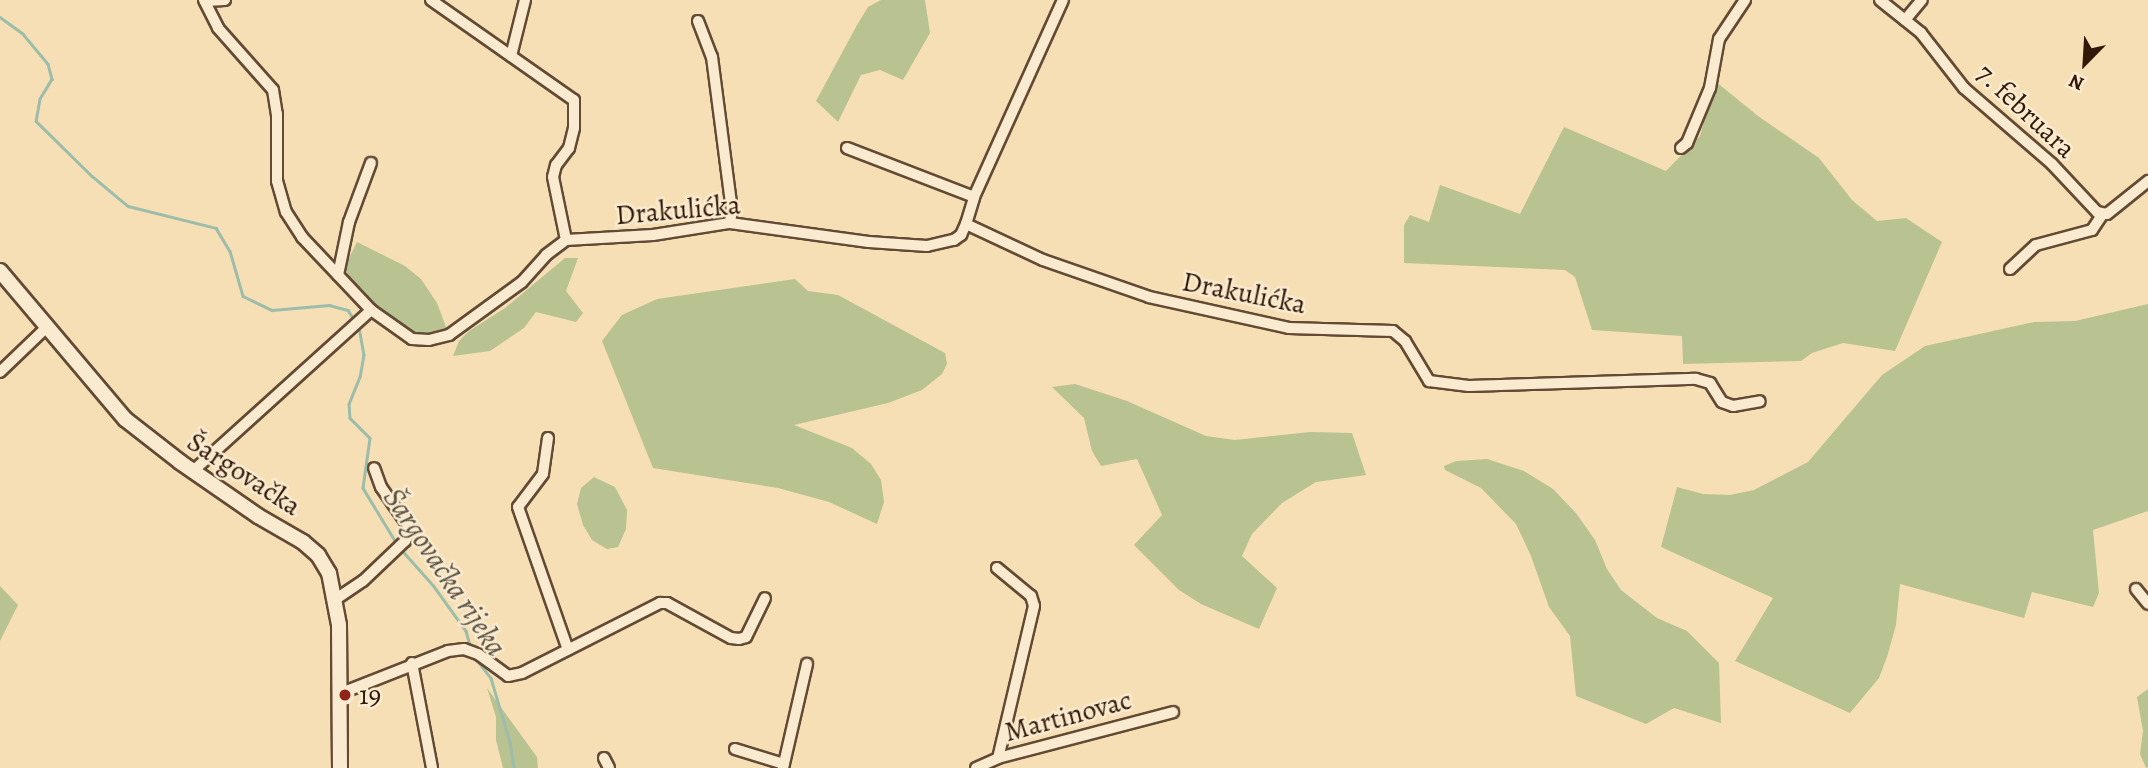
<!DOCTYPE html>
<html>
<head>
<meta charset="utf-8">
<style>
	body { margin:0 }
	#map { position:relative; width:2148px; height:768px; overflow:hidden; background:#f7dfb5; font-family:Alegreya,serif }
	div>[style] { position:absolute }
	.green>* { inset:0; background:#b8c391 }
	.stream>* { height:2.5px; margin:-1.25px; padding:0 1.25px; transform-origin:1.25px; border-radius:1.25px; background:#9dbdab }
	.roads { filter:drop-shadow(2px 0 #624a34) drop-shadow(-2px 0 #624a34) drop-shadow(0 2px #624a34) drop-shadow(0 -2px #624a34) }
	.street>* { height:10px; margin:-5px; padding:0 5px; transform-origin:5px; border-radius:5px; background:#faeacf }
	.secondary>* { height:14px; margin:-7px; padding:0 7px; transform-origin:7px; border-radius:7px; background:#faeacf }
	.dots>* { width:19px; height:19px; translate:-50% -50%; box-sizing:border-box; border:4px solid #faeacf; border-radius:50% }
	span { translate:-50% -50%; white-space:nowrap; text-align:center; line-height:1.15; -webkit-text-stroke:5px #faeacf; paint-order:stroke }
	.street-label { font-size:28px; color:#311809 }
	.poi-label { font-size:28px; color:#311809 }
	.left { translate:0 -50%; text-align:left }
	.water-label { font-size:30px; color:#575242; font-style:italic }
	.north { position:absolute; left:2050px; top:28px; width:70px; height:70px; -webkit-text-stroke:5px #faeacf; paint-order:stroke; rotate:204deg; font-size:19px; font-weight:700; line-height:28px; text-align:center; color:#311809 }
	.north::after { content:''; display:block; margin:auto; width:24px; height:32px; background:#311809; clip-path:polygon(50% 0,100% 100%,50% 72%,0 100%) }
</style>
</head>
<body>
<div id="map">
	<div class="green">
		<div style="clip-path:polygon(881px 0,925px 0,930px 33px,903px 80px,880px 70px,861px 75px,838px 122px,816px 101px,857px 25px,868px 7px)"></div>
		<div style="clip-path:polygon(1715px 81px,1758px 116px,1819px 158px,1852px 200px,1877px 221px,1906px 218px,1942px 242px,1895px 351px,1843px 343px,1812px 353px,1801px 361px,1683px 364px,1682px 336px,1592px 330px,1575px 277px,1565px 270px,1404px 263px,1404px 225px,1410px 215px,1429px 222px,1440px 185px,1520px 214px,1564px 127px,1666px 171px,1700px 136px)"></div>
		<div style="clip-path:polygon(357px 242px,405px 266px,421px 279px,437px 303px,449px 335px,429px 340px,399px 331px,357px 289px,344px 268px)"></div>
		<div style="clip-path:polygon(565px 258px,578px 258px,566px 291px,583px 313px,576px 322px,536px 312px,524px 328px,490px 351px,453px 356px,459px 341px,469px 331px,505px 308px)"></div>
		<div style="clip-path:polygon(795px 279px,808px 291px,838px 295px,945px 353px,947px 364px,942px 374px,922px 390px,888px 403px,794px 425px,852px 448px,871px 464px,881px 480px,884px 502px,877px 524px,829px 502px,778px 488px,653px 468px,602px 341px,622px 315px,657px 299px)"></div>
		<div style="clip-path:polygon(2148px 304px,2148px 511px,2093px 530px,2099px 593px,2093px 607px,2032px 592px,2024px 618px,1900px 584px,1896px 625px,1887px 657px,1879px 678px,1850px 713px,1735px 661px,1773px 598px,1661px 547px,1677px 487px,1703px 494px,1730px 495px,1754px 490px,1808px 462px,1882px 375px,1925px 346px,2034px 322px,2075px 321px)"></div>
		<div style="clip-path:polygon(1075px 384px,1127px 401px,1206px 436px,1235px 440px,1310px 432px,1352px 433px,1366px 475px,1316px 482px,1282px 503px,1252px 534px,1242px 556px,1277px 588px,1259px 629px,1201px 604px,1179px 590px,1134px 545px,1162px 515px,1137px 459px,1101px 466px,1092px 451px,1084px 418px,1052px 387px)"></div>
		<div style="clip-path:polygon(1487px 459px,1524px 471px,1553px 489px,1576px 513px,1595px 540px,1607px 569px,1621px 590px,1657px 618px,1687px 631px,1719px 663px,1721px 723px,1674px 708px,1646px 724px,1576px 696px,1570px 636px,1549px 607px,1531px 556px,1516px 524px,1481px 488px,1445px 470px,1444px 466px,1456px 461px)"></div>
		<div style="clip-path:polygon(594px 477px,615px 487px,627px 510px,626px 529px,618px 547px,607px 549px,592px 540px,583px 525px,577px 504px,581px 488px)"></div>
		<div style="clip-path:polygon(0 586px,18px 605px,0 641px)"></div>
		<div style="clip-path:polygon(487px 688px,537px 757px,538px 768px,503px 768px,496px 740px,496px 717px)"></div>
		<div style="clip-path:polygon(2148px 689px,2148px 767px,2146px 768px,2140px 754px,2143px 731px,2137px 697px)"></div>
	</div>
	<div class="stream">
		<div style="left:0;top:17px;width:29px;rotate:36deg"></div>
		<div style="left:23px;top:34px;width:39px;rotate:50deg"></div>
		<div style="left:48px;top:64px;width:16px;rotate:75deg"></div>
		<div style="left:52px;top:79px;width:23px;rotate:121deg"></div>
		<div style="left:40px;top:99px;width:22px;rotate:100deg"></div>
		<div style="left:36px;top:121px;width:78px;rotate:44.5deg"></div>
		<div style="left:92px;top:176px;width:47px;rotate:39.8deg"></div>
		<div style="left:128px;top:206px;width:91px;rotate:14deg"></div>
		<div style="left:216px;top:228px;width:27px;rotate:59deg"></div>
		<div style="left:230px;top:251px;width:47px;rotate:73.9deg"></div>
		<div style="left:243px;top:296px;width:32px;rotate:26deg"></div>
		<div style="left:272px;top:310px;width:57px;rotate:-5deg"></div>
		<div style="left:329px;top:305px;width:20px;rotate:15deg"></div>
		<div style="left:348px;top:310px;width:13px;rotate:58deg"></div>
		<div style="left:359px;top:327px;width:28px;rotate:80deg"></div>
		<div style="left:364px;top:355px;width:22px;rotate:100deg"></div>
		<div style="left:360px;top:377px;width:29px;rotate:112deg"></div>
		<div style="left:349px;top:404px;width:14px;rotate:86deg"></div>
		<div style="left:350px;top:418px;width:28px;rotate:45deg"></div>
		<div style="left:370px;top:438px;width:50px;rotate:98deg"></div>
		<div style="left:363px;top:488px;width:66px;rotate:58.7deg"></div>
		<div style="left:401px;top:549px;width:48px;rotate:48.4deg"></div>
		<div style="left:433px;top:585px;width:57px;rotate:54.3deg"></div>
		<div style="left:466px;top:631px;width:18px;rotate:74deg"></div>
		<div style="left:473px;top:655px;width:29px;rotate:52deg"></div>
		<div style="left:491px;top:678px;width:67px;rotate:73.5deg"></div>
		<div style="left:510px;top:742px;width:26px;rotate:81deg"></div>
	</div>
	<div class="roads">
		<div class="street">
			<div style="left:204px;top:0;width:31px;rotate:63deg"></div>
			<div style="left:218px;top:28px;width:83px;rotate:48.4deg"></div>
			<div style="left:273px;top:90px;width:24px;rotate:81deg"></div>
			<div style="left:277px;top:114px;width:67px;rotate:90deg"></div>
			<div style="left:277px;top:181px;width:32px;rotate:74deg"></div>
			<div style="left:286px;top:212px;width:30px;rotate:57deg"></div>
			<div style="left:302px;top:237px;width:100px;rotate:46.6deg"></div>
			<div style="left:371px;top:310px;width:50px;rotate:35.3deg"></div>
			<div style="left:412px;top:339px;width:17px;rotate:3deg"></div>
			<div style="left:429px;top:340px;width:21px;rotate:-14deg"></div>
			<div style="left:449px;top:335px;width:90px;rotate:-36deg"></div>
			<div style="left:522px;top:282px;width:36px;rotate:-48deg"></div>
			<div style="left:546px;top:255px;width:25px;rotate:-37deg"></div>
			<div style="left:566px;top:240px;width:87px;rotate:-3.3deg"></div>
			<div style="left:653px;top:235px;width:78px;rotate:-8.9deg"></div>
			<div style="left:730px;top:223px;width:140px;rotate:7.8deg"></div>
			<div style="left:869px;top:242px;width:58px;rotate:3.9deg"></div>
			<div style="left:927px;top:246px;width:28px;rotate:-13deg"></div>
			<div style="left:954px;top:240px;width:9px;rotate:-36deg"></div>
			<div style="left:961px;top:235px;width:12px;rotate:-66deg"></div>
			<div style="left:966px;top:224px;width:85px;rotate:25.1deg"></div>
			<div style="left:1043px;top:260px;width:112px;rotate:19.2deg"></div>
			<div style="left:1149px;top:297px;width:143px;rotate:12.5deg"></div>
			<div style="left:1289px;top:328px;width:104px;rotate:1.7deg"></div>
			<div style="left:1393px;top:331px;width:16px;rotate:40deg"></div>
			<div style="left:1405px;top:341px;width:47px;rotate:59deg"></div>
			<div style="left:1429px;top:381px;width:40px;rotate:7.1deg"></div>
			<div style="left:1469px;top:386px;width:227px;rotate:-1.8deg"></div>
			<div style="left:1696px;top:379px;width:15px;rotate:16deg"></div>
			<div style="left:1710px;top:383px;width:22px;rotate:58deg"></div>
			<div style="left:1722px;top:402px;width:12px;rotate:20deg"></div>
			<div style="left:1733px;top:406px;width:27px;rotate:-10deg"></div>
			<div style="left:431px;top:0;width:174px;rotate:35deg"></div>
			<div style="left:574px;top:100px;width:28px;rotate:90deg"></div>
			<div style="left:574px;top:128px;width:21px;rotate:104deg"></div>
			<div style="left:569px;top:148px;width:21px;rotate:127deg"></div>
			<div style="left:556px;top:165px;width:12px;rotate:104deg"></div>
			<div style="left:553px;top:177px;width:64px;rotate:78.3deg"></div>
			<div style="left:1880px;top:0;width:53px;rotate:38.8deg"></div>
			<div style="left:1921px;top:33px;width:70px;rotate:52deg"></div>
			<div style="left:1964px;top:88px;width:116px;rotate:40.8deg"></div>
			<div style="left:2052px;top:164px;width:66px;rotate:46.8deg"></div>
			<div style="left:2097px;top:212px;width:10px;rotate:11deg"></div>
			<div style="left:2107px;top:214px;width:53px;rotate:-38.8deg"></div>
			<div style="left:205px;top:1px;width:20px;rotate:-3deg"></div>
			<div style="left:1905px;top:20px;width:26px;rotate:-50deg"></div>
			<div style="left:698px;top:21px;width:39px;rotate:69deg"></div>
			<div style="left:712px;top:57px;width:154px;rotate:82.6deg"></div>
			<div style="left:732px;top:210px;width:13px;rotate:99deg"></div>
			<div style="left:511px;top:56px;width:58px;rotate:-76deg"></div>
			<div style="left:847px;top:148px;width:136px;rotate:21.1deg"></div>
			<div style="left:1681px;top:148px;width:8px;rotate:-40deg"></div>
			<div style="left:1687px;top:143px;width:60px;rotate:-67.3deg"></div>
			<div style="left:1710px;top:88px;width:50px;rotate:-79.6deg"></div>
			<div style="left:1719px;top:39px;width:47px;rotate:-56.3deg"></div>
			<div style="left:966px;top:224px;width:28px;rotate:-73deg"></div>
			<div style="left:974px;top:197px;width:216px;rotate:-65.7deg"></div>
			<div style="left:2010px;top:269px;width:35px;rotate:-43deg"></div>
			<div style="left:2036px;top:245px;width:58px;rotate:-15deg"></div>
			<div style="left:2092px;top:230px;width:18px;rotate:-56deg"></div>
			<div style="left:338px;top:275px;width:54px;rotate:-78.3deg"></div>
			<div style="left:349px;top:222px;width:63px;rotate:-69.6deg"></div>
			<div style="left:0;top:372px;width:65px;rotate:-43.8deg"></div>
			<div style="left:548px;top:438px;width:36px;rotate:98deg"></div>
			<div style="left:543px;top:474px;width:41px;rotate:127.1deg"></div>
			<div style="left:518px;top:507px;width:151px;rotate:70.7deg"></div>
			<div style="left:193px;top:471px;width:240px;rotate:-42.1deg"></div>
			<div style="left:997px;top:568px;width:44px;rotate:39.5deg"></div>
			<div style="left:1031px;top:596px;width:10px;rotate:73deg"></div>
			<div style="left:1034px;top:606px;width:156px;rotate:103.3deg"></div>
			<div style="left:2136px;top:589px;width:19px;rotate:51deg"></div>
			<div style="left:336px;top:599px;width:32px;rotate:-34deg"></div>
			<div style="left:363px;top:581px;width:58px;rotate:-43.6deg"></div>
			<div style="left:405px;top:541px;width:13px;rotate:-61deg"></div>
			<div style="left:411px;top:530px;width:52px;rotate:-124.9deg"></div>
			<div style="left:381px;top:487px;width:20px;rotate:-110deg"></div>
			<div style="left:412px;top:663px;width:107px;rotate:79.2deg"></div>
			<div style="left:339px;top:694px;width:117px;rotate:-21.5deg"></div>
			<div style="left:448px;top:651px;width:16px;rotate:-7deg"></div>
			<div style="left:464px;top:649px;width:15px;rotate:20deg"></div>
			<div style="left:478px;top:654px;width:37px;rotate:36deg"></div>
			<div style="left:508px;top:676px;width:14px;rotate:-12deg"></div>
			<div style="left:522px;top:673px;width:155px;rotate:-26.9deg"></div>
			<div style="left:660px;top:603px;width:7px"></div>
			<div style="left:667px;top:603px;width:73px;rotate:28.7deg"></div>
			<div style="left:731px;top:638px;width:8px;rotate:7deg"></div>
			<div style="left:739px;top:639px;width:7px;rotate:-16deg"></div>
			<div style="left:746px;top:637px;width:43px;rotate:-64deg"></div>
			<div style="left:735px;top:749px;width:51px;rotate:17deg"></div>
			<div style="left:604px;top:758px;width:11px;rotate:63deg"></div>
			<div style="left:783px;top:768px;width:107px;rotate:-77deg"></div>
			<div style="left:976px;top:768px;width:24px;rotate:-24deg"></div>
			<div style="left:998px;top:758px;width:181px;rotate:-14.7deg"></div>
		</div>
		<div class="secondary">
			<div style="left:0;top:271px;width:194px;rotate:49.8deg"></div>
			<div style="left:125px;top:419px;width:70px;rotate:38deg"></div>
			<div style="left:180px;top:462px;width:95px;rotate:34.7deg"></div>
			<div style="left:258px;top:516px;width:52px;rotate:30deg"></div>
			<div style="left:303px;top:542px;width:20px;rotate:41deg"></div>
			<div style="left:318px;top:555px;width:21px;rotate:59deg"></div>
			<div style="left:329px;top:573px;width:53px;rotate:79.1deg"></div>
			<div style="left:339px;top:625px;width:143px;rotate:89.6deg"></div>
		</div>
	</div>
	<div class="dots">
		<div style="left:345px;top:695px;background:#8f2418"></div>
	</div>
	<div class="street-label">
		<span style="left:2026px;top:111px;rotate:43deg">7. februara</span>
		<span style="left:678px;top:210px;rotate:-5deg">Drakulićka</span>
		<span style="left:1244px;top:293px;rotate:11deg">Drakulićka</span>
		<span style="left:244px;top:474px;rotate:33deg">Šargovačka</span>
		<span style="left:1068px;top:716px;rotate:-15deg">Martinovac</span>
	</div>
	<div class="poi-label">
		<span class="left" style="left:359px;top:695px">19</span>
	</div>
	<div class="water-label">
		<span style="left:445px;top:572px;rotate:56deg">Šargovačka rijeka</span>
	</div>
	<div class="north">N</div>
</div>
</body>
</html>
